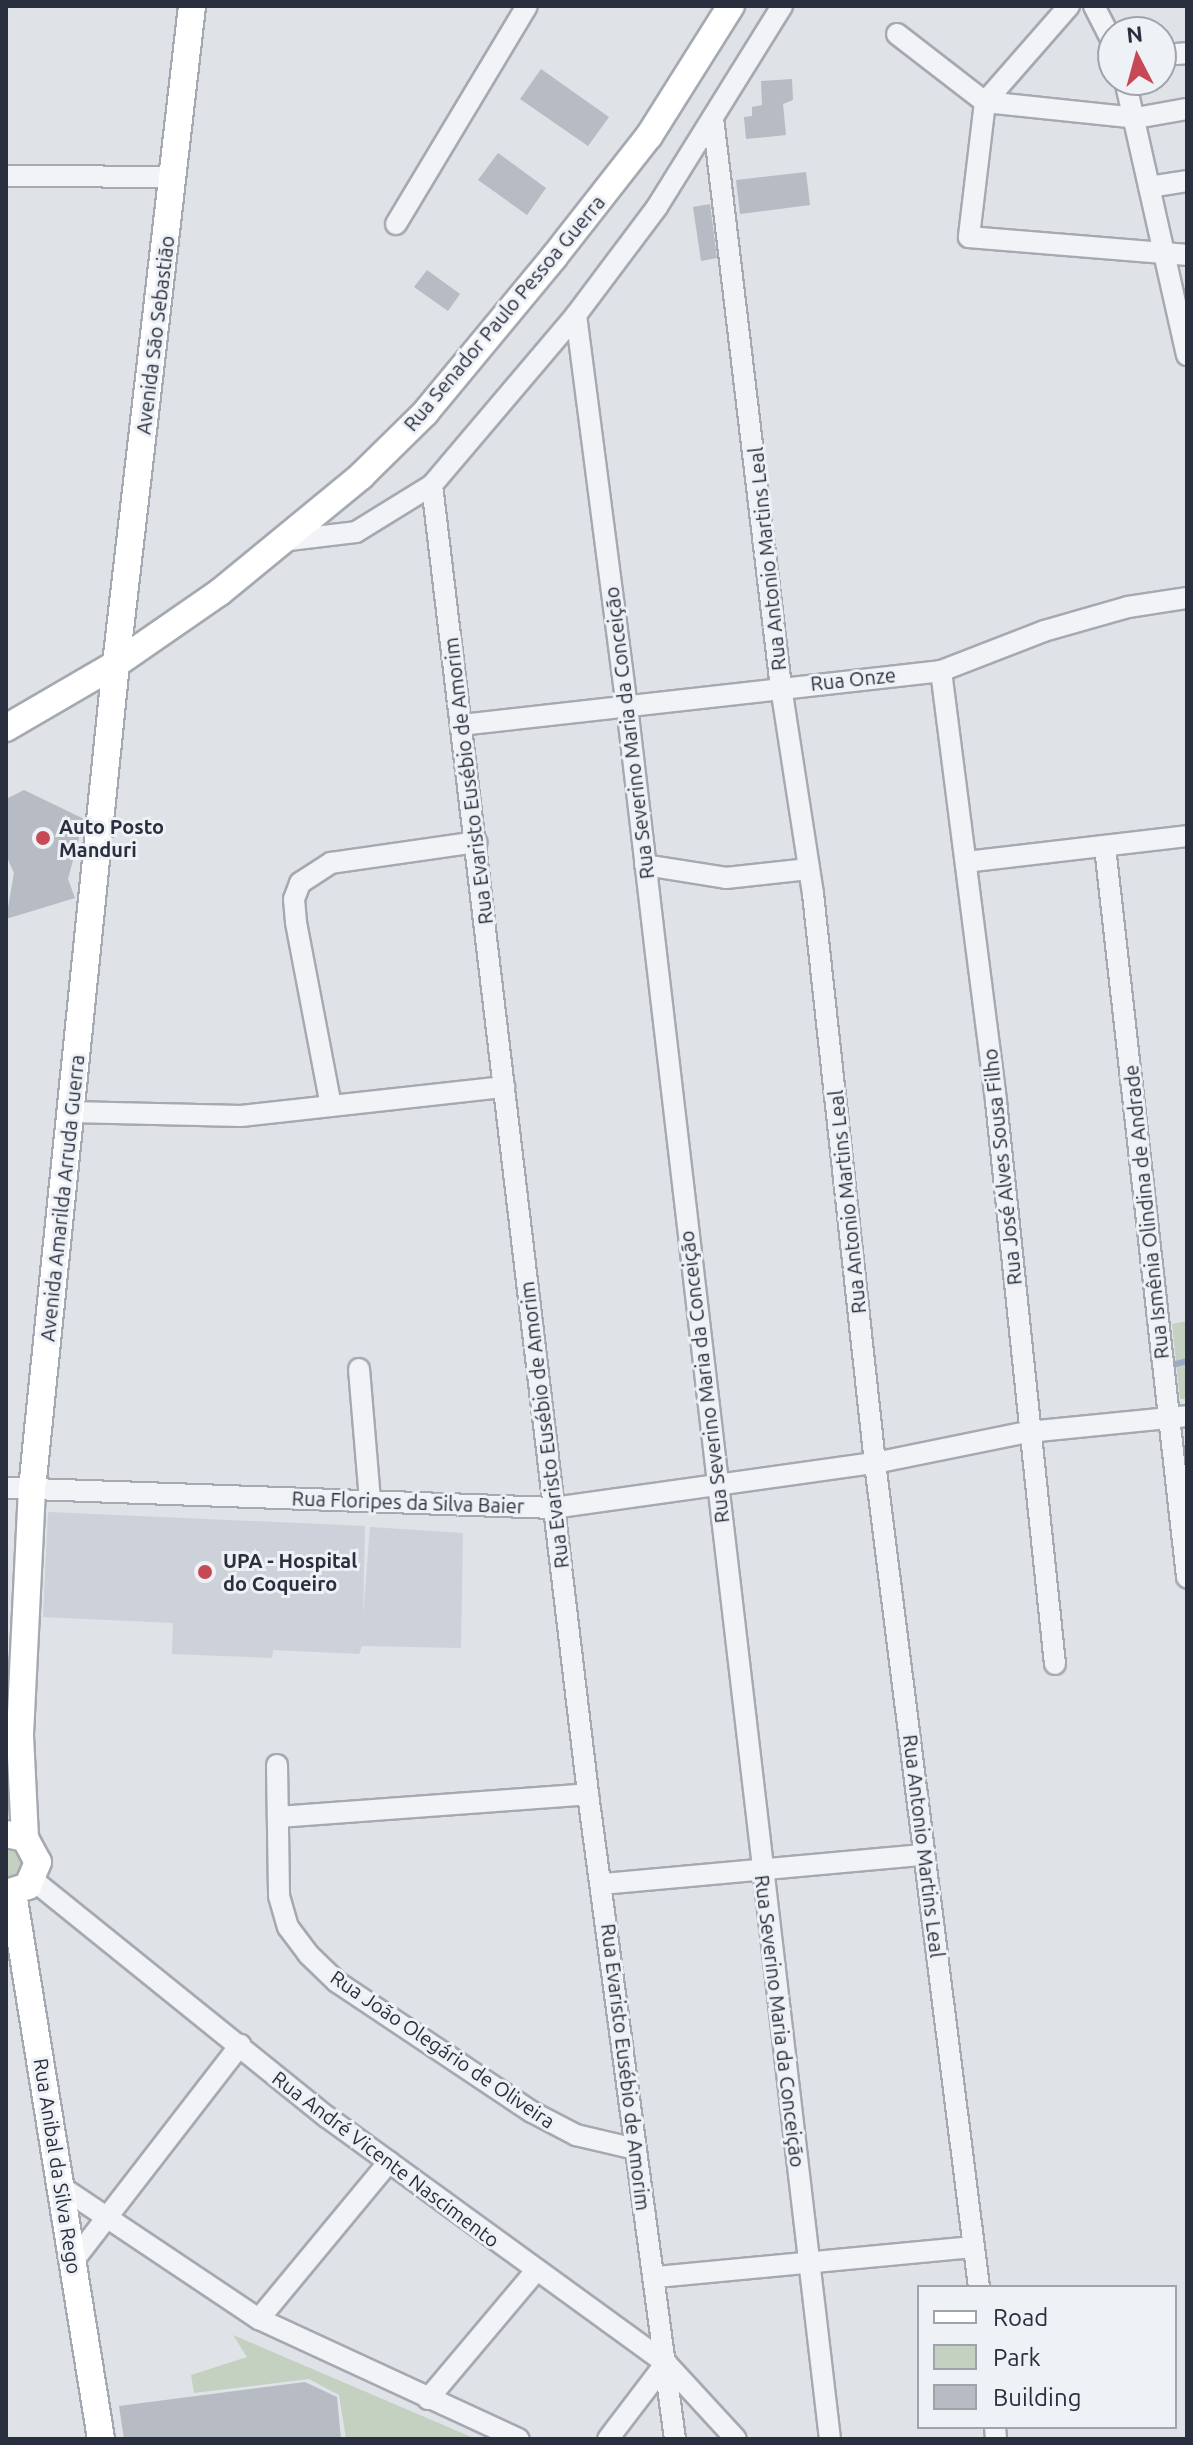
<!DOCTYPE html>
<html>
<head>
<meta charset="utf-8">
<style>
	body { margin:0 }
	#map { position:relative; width:1193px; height:2445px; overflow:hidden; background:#dfe2e7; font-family:Ubuntu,sans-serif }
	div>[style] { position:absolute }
	.built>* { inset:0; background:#cdd1d9 }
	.green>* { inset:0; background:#c4d1c0 }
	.stream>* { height:6px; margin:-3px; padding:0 3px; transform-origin:3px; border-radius:3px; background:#9badc6 }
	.building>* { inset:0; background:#b6bbc4 }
	.roads { filter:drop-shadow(2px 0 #a5a9b1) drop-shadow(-2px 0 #a5a9b1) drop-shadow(0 2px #a5a9b1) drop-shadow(0 -2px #a5a9b1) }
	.minor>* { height:20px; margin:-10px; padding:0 10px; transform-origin:10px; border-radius:10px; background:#f1f3f6 }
	.major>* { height:26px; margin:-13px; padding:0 13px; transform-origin:13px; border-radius:13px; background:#fff }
	.dots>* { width:22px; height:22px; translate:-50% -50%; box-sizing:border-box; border:4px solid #eef1f5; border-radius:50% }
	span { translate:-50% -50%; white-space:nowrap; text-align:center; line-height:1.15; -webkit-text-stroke:6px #eef1f5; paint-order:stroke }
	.street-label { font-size:20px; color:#292f3e }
	.poi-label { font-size:20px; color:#292f3e; font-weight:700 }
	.left { translate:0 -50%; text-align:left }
	.frame { position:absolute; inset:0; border:8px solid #292f3e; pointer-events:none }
	.legend { position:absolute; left:917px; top:2285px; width:260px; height:144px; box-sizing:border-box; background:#eef1f5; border:2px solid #9fa3ac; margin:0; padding:10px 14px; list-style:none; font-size:24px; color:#292f3e }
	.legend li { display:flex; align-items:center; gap:16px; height:40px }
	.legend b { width:40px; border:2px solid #9fa3ac }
	.north { position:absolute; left:1097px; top:16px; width:80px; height:80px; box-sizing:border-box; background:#eef1f5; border:2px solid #9fa3ac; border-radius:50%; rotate:354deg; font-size:22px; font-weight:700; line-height:32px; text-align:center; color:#292f3e }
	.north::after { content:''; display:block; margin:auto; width:28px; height:36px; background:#c74955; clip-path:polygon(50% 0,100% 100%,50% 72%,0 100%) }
</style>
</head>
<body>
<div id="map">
	<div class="built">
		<div style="clip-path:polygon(48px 1512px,365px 1526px,363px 1617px,370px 1527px,463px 1533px,461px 1648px,362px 1646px,359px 1654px,273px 1650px,272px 1658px,172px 1654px,173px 1623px,43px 1617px)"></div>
	</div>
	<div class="green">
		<div style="clip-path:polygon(1187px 1321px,1187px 1399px,1180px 1399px,1172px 1324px)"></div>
		<div style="clip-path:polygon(6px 1840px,21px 1844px,27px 1872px,6px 1884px)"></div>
		<div style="clip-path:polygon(233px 2335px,476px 2439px,346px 2439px,339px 2395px,309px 2379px,194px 2393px,191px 2375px,247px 2357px)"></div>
	</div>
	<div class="stream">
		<div style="left:1176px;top:1364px;width:11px;rotate:-15deg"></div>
	</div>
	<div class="building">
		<div style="clip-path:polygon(541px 69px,609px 117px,588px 146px,520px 99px)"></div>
		<div style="clip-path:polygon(792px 79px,793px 100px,783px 104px,786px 135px,746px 139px,744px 117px,752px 116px,752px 107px,762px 105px,761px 81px)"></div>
		<div style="clip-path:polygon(498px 153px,546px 188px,527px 215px,478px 180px)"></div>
		<div style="clip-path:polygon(806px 172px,810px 205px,740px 214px,736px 180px)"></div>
		<div style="clip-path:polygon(710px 204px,717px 258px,701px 261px,693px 207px)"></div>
		<div style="clip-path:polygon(427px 270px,460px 294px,448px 311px,414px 287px)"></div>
		<div style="clip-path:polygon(24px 790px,84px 819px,68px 879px,75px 898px,6px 919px,14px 873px,6px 855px,6px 799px)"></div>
		<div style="clip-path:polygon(305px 2382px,337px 2397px,341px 2439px,124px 2439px,119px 2406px)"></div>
	</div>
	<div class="roads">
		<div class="minor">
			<div style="left:1069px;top:6px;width:128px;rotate:131.2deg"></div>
			<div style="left:985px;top:102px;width:136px;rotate:96.8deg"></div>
			<div style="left:969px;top:237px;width:219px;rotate:4.7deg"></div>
			<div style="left:1094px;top:6px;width:42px;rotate:62.8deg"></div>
			<div style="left:897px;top:34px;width:111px;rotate:37.7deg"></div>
			<div style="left:985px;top:102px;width:152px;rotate:6deg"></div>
			<div style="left:1136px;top:118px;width:52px;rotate:-10deg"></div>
			<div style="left:1161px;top:55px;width:26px;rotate:-4deg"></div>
			<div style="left:1125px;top:80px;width:282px;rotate:77.3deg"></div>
			<div style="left:713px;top:118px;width:573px;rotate:83.19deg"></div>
			<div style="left:781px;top:687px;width:209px;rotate:81.2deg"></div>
			<div style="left:813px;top:894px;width:572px;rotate:83.78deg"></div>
			<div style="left:875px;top:1463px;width:831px;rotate:82.81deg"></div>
			<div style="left:6px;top:176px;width:168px;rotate:0.3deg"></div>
			<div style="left:1149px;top:187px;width:38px;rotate:-9deg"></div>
			<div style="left:396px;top:224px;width:254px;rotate:-59deg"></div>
			<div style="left:576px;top:315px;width:394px;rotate:82.6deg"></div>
			<div style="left:627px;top:706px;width:1745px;rotate:83.32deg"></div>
			<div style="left:432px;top:485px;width:1318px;rotate:83.2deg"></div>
			<div style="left:588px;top:1794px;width:651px;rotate:82.32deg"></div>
			<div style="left:289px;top:540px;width:67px;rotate:-6.8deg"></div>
			<div style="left:356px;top:532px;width:89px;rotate:-31.7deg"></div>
			<div style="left:432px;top:485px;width:223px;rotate:-49.7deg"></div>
			<div style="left:576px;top:315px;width:135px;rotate:-53.1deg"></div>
			<div style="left:657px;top:207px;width:237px;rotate:-58.1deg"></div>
			<div style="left:941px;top:671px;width:434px;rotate:82.7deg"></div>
			<div style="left:996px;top:1101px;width:566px;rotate:84.02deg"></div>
			<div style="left:461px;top:725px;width:483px;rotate:-6.4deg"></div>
			<div style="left:941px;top:671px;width:110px;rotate:-21.2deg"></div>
			<div style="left:1044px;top:631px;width:87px;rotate:-15.9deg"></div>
			<div style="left:1128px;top:607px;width:60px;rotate:-8.7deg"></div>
			<div style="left:1105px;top:847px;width:735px;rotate:83.59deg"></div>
			<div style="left:966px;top:862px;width:223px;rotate:-6.7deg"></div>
			<div style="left:645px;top:865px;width:82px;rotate:9.1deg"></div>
			<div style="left:726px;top:878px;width:83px;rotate:-6.2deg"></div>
			<div style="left:331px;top:1106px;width:187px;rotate:-100.8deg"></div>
			<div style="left:296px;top:922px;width:23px;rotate:-95deg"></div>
			<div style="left:294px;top:899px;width:17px;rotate:-69deg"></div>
			<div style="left:300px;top:883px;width:37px;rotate:-33deg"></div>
			<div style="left:331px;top:863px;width:147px;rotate:-8.2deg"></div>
			<div style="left:70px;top:1112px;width:171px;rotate:1.3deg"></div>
			<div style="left:241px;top:1116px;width:265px;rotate:-6.3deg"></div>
			<div style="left:359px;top:1369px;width:131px;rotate:85.2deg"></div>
			<div style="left:6px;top:1488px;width:547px;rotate:2.09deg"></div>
			<div style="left:553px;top:1508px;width:325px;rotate:-8deg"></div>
			<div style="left:875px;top:1463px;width:156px;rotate:-11.5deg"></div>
			<div style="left:1028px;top:1432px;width:160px;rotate:-5.7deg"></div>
			<div style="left:277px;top:1765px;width:131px;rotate:89.1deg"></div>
			<div style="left:279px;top:1896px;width:32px;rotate:74deg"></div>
			<div style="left:288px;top:1927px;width:34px;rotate:53deg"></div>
			<div style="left:308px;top:1954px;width:40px;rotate:44deg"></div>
			<div style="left:337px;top:1982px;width:234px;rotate:33.7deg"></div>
			<div style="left:532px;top:2112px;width:50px;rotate:27.6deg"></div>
			<div style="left:576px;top:2135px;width:61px;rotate:13.3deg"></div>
			<div style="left:278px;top:1817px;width:311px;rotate:-4.2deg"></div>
			<div style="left:33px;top:1880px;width:378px;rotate:38.9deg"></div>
			<div style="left:327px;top:2117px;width:419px;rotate:36deg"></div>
			<div style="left:666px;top:2363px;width:103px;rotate:47.4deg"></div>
			<div style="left:603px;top:1884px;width:322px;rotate:-5.2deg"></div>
			<div style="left:63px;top:2188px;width:236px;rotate:33.8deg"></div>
			<div style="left:259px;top:2319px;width:286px;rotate:24.8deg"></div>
			<div style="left:74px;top:2260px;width:272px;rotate:-52.3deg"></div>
			<div style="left:656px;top:2277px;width:319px;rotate:-5.4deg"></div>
			<div style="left:259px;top:2319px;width:204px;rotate:-50.4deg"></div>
			<div style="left:428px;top:2399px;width:166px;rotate:-49.9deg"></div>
			<div style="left:995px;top:2427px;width:12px;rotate:85deg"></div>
			<div style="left:608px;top:2439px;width:96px;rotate:-52.7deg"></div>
		</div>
		<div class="major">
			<div style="left:6px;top:728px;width:127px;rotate:-30.2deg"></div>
			<div style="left:116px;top:664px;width:126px;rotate:-34.7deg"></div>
			<div style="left:220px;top:592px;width:183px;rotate:-39.4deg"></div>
			<div style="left:361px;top:476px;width:90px;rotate:-44.5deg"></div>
			<div style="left:425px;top:413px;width:202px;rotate:-50.4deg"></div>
			<div style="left:554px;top:257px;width:154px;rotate:-51.9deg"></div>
			<div style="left:649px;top:136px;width:154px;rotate:-57.8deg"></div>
			<div style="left:6px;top:1834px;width:19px;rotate:12deg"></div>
			<div style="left:25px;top:1838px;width:27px;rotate:62deg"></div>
			<div style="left:38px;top:1862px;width:26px;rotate:113deg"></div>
			<div style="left:28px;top:1886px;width:23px;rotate:162deg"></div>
			<div style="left:25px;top:1838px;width:104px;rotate:-92.8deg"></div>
			<div style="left:20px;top:1734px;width:245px;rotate:-87.2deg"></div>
			<div style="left:32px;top:1489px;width:829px;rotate:-84.19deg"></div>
			<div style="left:116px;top:664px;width:662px;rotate:-83.41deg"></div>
			<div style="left:13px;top:1893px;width:553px;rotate:80.84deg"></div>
		</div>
	</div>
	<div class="dots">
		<div style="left:43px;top:838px;background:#c74955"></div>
		<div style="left:205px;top:1572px;background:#c74955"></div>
	</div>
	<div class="street-label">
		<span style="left:504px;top:313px;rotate:-50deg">Rua Senador Paulo Pessoa Guerra</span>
		<span style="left:155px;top:335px;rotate:-83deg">Avenida São Sebastião</span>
		<span style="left:767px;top:559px;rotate:-96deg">Rua Antonio Martins Leal</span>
		<span style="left:853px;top:679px;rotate:-6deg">Rua Onze</span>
		<span style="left:629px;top:733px;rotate:-97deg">Rua Severino Maria da Conceição</span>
		<span style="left:468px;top:781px;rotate:-97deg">Rua Evaristo Eusébio de Amorim</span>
		<span style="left:1002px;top:1167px;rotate:-96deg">Rua José Alves Sousa Filho</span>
		<span style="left:62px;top:1198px;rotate:-84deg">Avenida Amarilda Arruda Guerra</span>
		<span style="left:847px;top:1202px;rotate:-96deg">Rua Antonio Martins Leal</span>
		<span style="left:1146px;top:1212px;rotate:-96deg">Rua Ismênia Olindina de Andrade</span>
		<span style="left:704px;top:1377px;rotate:-97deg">Rua Severino Maria da Conceição</span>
		<span style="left:544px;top:1425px;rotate:-97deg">Rua Evaristo Eusébio de Amorim</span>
		<span style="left:408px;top:1502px;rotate:2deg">Rua Floripes da Silva Baier</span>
		<span style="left:924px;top:1846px;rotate:83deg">Rua Antonio Martins Leal</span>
		<span style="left:780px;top:2021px;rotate:83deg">Rua Severino Maria da Conceição</span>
		<span style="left:443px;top:2049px;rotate:34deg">Rua João Olegário de Oliveira</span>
		<span style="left:626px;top:2067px;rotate:83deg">Rua Evaristo Eusébio de Amorim</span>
		<span style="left:386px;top:2159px;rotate:37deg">Rua André Vicente Nascimento</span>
		<span style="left:58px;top:2166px;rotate:81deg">Rua Anibal da Silva Rego</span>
	</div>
	<div class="poi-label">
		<span class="left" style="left:59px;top:838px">Auto Posto<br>Manduri</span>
		<span class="left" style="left:223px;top:1572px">UPA - Hospital<br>do Coqueiro</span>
	</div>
	<div class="frame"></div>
	<ul class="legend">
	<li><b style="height:10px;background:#fff"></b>Road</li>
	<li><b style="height:22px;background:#c4d1c0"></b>Park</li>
	<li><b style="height:22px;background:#b6bbc4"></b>Building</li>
	</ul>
	<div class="north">N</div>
</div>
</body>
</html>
